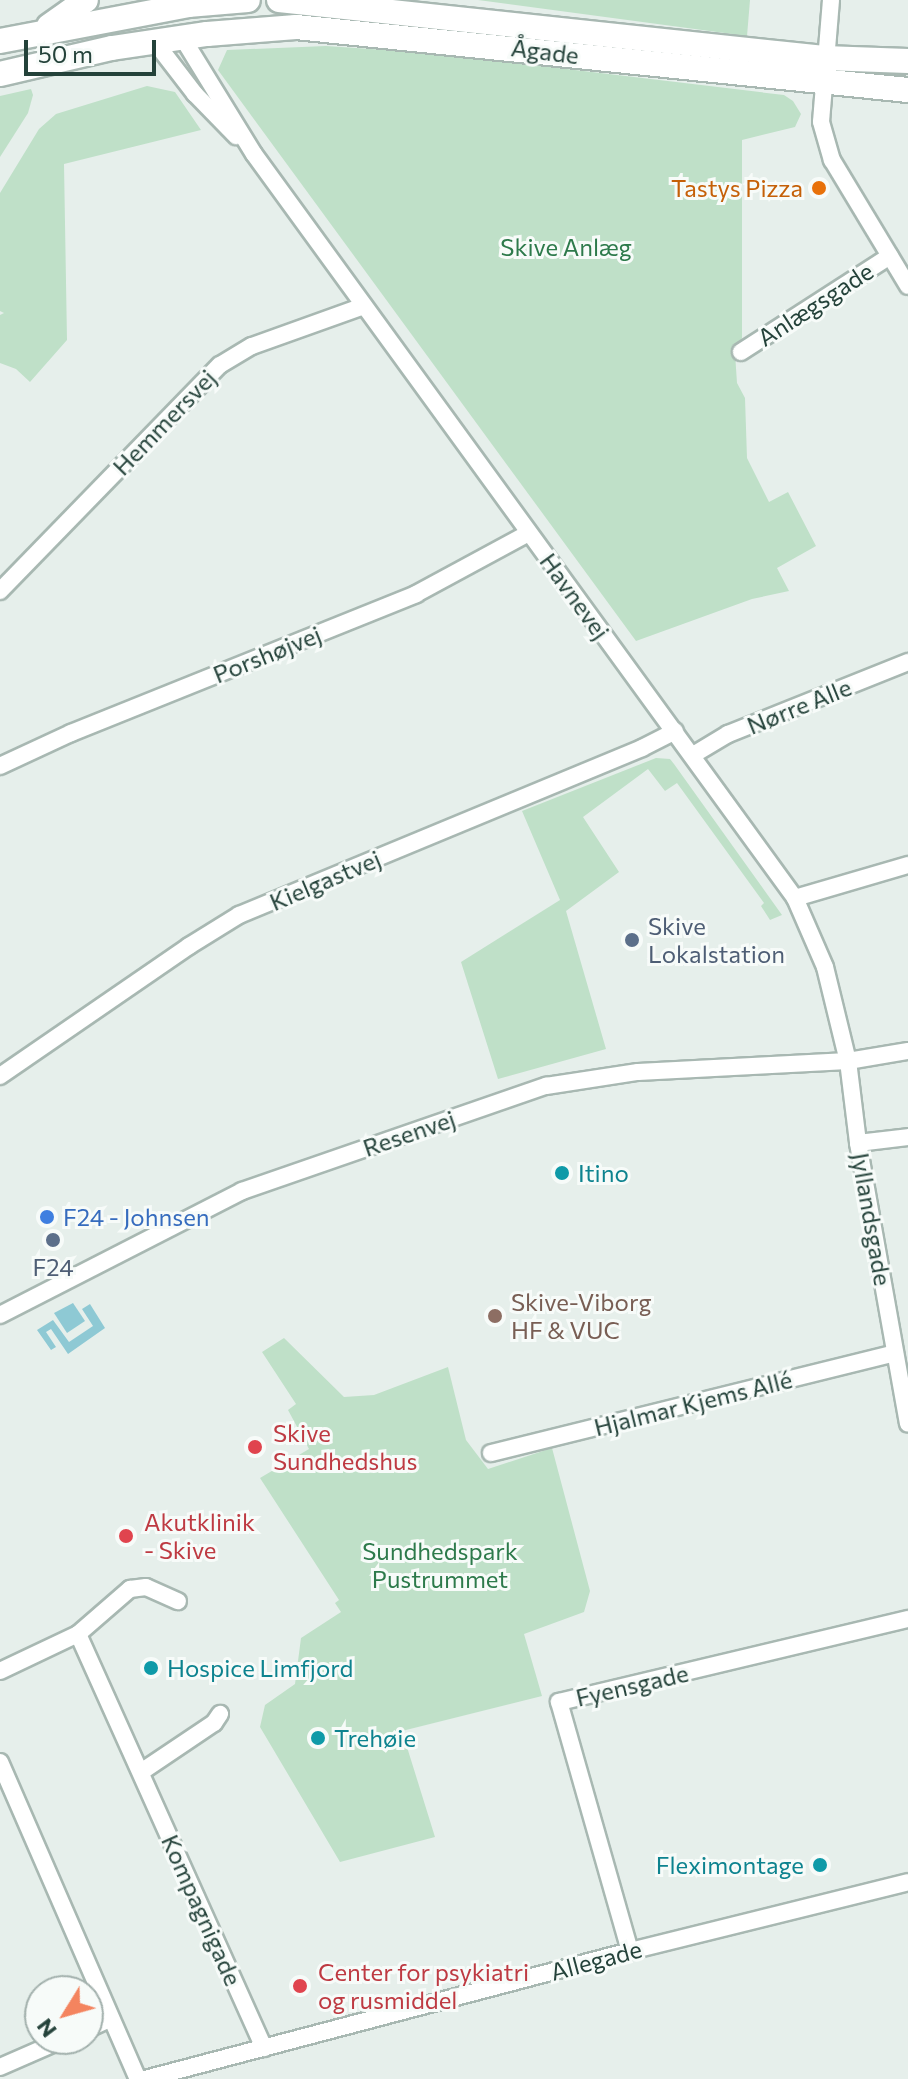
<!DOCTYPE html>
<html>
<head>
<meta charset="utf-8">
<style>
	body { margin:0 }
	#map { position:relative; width:908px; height:2079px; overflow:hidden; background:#e6efeb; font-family:Commissioner,sans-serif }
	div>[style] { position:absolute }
	.green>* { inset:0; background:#bfe0c8 }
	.water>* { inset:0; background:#8ec9d4 }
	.roads { filter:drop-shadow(2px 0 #a8b8b2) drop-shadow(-2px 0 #a8b8b2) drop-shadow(0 2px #a8b8b2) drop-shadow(0 -2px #a8b8b2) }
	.street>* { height:16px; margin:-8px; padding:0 8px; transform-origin:8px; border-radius:8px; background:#fff }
	.secondary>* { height:24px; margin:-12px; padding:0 12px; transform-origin:12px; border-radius:12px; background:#fff }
	.dots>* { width:22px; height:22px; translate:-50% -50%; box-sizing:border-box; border:4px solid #f7fbf9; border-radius:50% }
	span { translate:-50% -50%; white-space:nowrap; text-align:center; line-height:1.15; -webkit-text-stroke:6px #f7fbf9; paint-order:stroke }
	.street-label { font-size:24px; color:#24423a }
	.food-label { font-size:24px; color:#c56008 }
	.right { translate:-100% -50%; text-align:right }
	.park-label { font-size:24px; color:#2d7a4b }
	.service-label { font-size:24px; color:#4e5e75 }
	.left { translate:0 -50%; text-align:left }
	.culture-label { font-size:24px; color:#0d838f }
	.shop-label { font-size:24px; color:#366cbe }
	.education-label { font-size:24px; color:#785e54 }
	.health-label { font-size:24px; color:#be3a42 }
	.north { position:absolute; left:24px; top:1975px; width:80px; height:80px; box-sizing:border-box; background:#f7fbf9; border:2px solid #a3b1ad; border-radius:50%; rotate:233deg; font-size:22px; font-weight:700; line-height:32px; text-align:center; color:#24423a }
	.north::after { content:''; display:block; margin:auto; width:28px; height:36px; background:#f4845f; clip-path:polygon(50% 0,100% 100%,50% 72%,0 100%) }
	.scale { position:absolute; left:24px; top:40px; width:132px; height:36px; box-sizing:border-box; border:4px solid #24423a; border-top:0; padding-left:10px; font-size:24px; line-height:28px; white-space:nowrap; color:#24423a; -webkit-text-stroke:6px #f7fbf9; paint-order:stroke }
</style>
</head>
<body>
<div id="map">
	<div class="green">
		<div style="clip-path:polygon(478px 0,750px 0,747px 36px)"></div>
		<div style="clip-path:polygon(326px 46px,432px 53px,784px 95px,793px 101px,801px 114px,795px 127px,742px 140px,742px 338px,735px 353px,737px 383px,745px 398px,747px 458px,769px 502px,788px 492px,816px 546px,777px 568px,789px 591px,752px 599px,636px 641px,218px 70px,227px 50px)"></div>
		<div style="clip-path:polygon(147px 86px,175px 92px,201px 130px,64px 164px,67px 340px,30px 382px,16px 369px,0 363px,0 315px,4px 313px,0 311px,0 193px,39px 129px,56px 114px)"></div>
		<div style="clip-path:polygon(31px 89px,33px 95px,28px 113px,0 157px,0 96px)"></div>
		<div style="clip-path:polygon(656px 758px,670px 759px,674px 764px,782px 915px,770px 920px,761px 906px,764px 903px,677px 783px,665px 791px,648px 769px,583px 817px,619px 872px,566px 911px,606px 1049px,498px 1079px,461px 962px,560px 900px,522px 811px)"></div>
		<div style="clip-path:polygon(284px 1338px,344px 1397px,374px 1395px,448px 1367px,466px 1440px,488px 1469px,552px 1448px,590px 1591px,584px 1612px,524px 1634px,542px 1696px,402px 1731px,435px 1837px,340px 1862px,260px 1727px,265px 1705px,295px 1684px,301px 1638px,341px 1612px,335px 1603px,339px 1600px,260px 1478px,309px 1449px,288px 1410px,296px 1404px,262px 1352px)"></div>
	</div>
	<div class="water">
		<div style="clip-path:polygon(73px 1303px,85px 1321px,67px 1333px,54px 1313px)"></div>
		<div style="clip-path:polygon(90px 1304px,105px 1328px,68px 1354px,51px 1329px,46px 1332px,56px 1347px,51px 1350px,37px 1330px,53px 1320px,69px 1342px,93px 1326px,82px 1309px)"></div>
	</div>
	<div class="roads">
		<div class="street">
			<div style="left:831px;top:0;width:122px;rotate:94.7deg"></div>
			<div style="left:821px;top:122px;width:40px;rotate:74deg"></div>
			<div style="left:832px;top:160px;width:147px;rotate:58.9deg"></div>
			<div style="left:182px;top:37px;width:137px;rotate:58.4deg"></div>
			<div style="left:254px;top:154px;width:920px;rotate:53.98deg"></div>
			<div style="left:795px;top:898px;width:75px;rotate:66.5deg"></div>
			<div style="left:825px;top:967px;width:97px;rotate:76.3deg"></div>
			<div style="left:848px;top:1061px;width:83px;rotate:83deg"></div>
			<div style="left:858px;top:1143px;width:285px;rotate:79.9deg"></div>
			<div style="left:155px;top:42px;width:66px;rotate:52.4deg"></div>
			<div style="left:195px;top:94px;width:59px;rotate:45.7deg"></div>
			<div style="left:741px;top:352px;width:177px;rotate:-32.8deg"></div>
			<div style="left:0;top:591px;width:315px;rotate:-45.8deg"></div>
			<div style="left:220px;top:365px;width:37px;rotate:-31deg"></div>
			<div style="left:252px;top:346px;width:119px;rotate:-19.7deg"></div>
			<div style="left:693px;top:755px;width:41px;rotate:-31deg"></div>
			<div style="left:728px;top:734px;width:194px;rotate:-21.8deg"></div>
			<div style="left:0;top:766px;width:78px;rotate:-24.9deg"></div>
			<div style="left:71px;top:733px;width:372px;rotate:-21.9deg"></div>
			<div style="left:416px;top:594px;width:128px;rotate:-28.4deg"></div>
			<div style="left:795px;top:898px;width:118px;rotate:-16.3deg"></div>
			<div style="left:0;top:1076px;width:229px;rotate:-34.5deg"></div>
			<div style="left:189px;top:946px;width:59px;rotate:-31.8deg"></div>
			<div style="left:239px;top:915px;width:436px;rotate:-22.5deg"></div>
			<div style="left:642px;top:748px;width:37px;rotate:-27deg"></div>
			<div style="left:858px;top:1143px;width:50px;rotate:-6.8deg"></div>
			<div style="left:0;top:1315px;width:272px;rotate:-27.1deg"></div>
			<div style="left:242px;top:1191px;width:322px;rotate:-19.1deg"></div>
			<div style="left:546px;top:1086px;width:93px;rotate:-8.7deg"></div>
			<div style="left:638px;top:1072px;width:210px;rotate:-3deg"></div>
			<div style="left:848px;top:1061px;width:61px;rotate:-9.5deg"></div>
			<div style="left:491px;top:1453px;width:416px;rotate:-13.9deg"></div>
			<div style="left:78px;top:1634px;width:69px;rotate:-40.9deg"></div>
			<div style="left:130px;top:1589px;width:16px;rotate:-7deg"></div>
			<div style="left:146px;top:1587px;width:35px;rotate:24deg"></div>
			<div style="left:0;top:1671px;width:86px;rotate:-25.4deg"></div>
			<div style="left:78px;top:1634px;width:454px;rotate:65.8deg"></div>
			<div style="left:0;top:1762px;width:346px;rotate:66.5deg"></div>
			<div style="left:141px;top:1772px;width:88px;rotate:-33.9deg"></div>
			<div style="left:214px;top:1723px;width:11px;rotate:-56deg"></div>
			<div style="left:630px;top:1951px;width:259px;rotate:-105.9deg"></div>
			<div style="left:559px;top:1702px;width:359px;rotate:-13.4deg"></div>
			<div style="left:88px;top:2029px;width:23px;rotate:-25deg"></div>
			<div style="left:0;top:2067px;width:70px;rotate:-23.6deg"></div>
			<div style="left:145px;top:2079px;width:502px;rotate:-14.78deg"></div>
			<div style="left:630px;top:1951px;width:286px;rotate:-13.9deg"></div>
		</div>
		<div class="secondary">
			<div style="left:279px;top:0;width:548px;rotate:6.07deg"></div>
			<div style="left:824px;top:58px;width:84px;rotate:2deg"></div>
			<div style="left:49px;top:26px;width:45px;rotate:-35.1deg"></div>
			<div style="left:0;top:41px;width:191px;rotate:-10.8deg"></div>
			<div style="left:188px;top:5px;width:60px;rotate:-4.8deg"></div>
			<div style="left:0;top:74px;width:115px;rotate:-13.1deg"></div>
			<div style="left:112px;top:48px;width:96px;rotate:-8.4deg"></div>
			<div style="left:207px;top:34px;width:89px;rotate:-4.5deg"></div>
			<div style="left:296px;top:27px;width:615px;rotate:5.88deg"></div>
		</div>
	</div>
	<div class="dots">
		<div style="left:819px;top:188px;background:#e8710a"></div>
		<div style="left:632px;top:940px;background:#5c6f8a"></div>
		<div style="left:562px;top:1173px;background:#0f9aa8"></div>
		<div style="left:47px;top:1217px;background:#3f7fe0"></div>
		<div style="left:53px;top:1240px;background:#5c6f8a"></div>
		<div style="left:495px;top:1316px;background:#8d6e63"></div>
		<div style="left:255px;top:1447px;background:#e0444e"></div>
		<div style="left:126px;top:1536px;background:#e0444e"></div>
		<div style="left:151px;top:1668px;background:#0f9aa8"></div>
		<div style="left:318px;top:1738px;background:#0f9aa8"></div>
		<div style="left:820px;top:1865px;background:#0f9aa8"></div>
		<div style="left:300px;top:1986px;background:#e0444e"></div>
	</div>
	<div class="street-label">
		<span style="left:545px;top:51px;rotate:7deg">Ågade</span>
		<span style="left:815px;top:304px;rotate:-33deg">Anlægsgade</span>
		<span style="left:164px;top:422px;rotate:-46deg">Hemmersvej</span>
		<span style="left:575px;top:596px;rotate:54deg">Havnevej</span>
		<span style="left:267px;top:654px;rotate:-22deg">Porshøjvej</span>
		<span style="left:799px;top:706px;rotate:-22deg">Nørre Alle</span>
		<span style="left:325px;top:880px;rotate:-23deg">Kielgastvej</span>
		<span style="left:409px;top:1133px;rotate:-19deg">Resenvej</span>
		<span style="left:872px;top:1219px;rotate:80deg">Jyllandsgade</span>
		<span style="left:693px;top:1403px;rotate:-14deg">Hjalmar Kjems Allé</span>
		<span style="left:632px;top:1685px;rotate:-13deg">Fyensgade</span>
		<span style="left:202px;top:1910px;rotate:66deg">Kompagnigade</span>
		<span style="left:596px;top:1960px;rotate:-15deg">Allegade</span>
	</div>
	<div class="food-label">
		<span class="right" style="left:803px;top:188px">Tastys Pizza</span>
	</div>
	<div class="park-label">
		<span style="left:566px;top:247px">Skive Anlæg</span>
		<span style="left:440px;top:1565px">Sundhedspark<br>Pustrummet</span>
	</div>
	<div class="service-label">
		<span class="left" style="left:648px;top:940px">Skive<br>Lokalstation</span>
		<span style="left:53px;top:1267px">F24</span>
	</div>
	<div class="culture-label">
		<span class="left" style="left:578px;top:1173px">Itino</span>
		<span class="left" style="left:167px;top:1668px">Hospice Limfjord</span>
		<span class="left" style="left:334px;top:1738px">Trehøie</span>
		<span class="right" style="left:804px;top:1865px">Fleximontage</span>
	</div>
	<div class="shop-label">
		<span class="left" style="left:63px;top:1217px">F24 - Johnsen</span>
	</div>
	<div class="education-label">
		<span class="left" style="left:511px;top:1316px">Skive-Viborg<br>HF &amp; VUC</span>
	</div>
	<div class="health-label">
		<span class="left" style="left:273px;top:1447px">Skive<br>Sundhedshus</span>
		<span class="left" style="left:144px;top:1536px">Akutklinik<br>- Skive</span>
		<span class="left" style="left:318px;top:1986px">Center for psykiatri<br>og rusmiddel</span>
	</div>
	<div class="north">N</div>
	<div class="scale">50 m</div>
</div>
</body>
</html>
